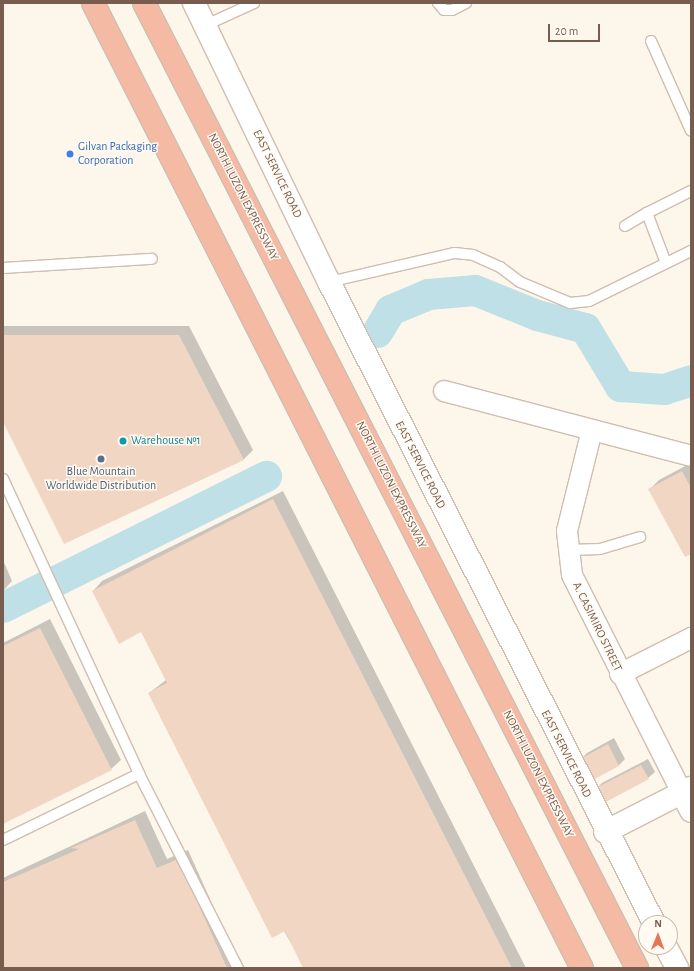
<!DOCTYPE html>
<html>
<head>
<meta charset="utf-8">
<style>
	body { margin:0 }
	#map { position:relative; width:694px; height:971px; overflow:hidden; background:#fcf6eb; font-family:"Alegreya Sans",sans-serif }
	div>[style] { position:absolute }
	.shadow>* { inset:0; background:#0003 }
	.river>* { height:31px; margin:-15.5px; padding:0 15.5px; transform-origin:15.5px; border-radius:15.5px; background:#bfe0e7 }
	.building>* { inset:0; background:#f1d6c3 }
	.roads { filter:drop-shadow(1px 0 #cfbeb0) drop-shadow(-1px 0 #cfbeb0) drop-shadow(0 1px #cfbeb0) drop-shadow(0 -1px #cfbeb0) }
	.lane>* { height:10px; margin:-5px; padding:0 5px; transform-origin:5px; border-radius:5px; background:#fff }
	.street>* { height:20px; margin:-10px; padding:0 10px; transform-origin:10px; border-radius:10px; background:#fff }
	.secondary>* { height:22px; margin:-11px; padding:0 11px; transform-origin:11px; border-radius:11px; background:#fff }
	.highway>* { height:22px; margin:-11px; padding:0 11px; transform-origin:11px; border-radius:11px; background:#f5baa4 }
	.dots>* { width:11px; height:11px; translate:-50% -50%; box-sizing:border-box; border:2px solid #fffaf2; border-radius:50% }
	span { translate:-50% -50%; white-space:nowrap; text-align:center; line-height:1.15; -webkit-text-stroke:3px #fffaf2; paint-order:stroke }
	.shop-label { font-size:12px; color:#366cbe }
	.left { translate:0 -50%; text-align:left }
	.street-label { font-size:12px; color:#785d4e }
	.culture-label { font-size:12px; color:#0d838f }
	.service-label { font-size:12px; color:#4e5e75 }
	.frame { position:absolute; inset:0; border:4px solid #785d4e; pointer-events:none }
	.north { position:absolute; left:638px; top:915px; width:40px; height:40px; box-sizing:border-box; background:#fffaf2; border:1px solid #c9bbb0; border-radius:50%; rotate:1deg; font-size:11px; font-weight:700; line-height:16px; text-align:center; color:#785d4e }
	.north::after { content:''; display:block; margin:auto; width:14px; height:18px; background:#e37654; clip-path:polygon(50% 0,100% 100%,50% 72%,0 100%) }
	.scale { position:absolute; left:548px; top:24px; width:52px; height:18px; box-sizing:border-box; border:2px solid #785d4e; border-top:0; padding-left:5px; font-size:12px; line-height:14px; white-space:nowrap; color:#785d4e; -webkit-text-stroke:3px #fffaf2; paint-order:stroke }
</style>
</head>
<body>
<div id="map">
	<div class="shadow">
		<div style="clip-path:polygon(3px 326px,189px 326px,253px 450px,243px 460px,3px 420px)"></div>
		<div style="clip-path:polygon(691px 463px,691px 553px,650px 489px,659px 480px)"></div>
		<div style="clip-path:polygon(283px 491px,526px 968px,305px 968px,149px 693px,166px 680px,141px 631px,93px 591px,102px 581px)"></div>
		<div style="clip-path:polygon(3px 560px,12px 581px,3px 591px)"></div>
		<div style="clip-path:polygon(50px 619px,121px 760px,111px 769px,3px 823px,3px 643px)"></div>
		<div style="clip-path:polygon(614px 738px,625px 759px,619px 765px,592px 779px,581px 759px,587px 753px)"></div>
		<div style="clip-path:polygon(648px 759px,655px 772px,648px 778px,595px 790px,602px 783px)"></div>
		<div style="clip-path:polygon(145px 811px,167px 859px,188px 850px,241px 968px,3px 968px,3px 878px)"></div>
	</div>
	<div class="river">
		<div style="left:377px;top:332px;width:26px;rotate:-59deg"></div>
		<div style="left:390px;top:310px;width:41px;rotate:-22.8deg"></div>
		<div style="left:428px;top:294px;width:47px;rotate:-4.9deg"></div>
		<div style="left:475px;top:290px;width:67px;rotate:22deg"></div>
		<div style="left:537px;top:315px;width:50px;rotate:15.2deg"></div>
		<div style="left:585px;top:328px;width:68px;rotate:58.9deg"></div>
		<div style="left:620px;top:386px;width:44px;rotate:3.9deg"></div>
		<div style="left:664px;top:389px;width:28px;rotate:-18deg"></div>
		<div style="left:3px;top:607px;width:294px;rotate:-26.5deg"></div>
	</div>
	<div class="building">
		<div style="clip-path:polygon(3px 335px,179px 335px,244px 460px,64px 544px,3px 422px)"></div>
		<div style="clip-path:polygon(682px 471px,691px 488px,691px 554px,685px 557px,648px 489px)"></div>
		<div style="clip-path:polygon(273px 499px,512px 968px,303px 968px,285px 931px,272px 938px,148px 693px,167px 683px,141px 632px,119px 644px,92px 591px)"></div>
		<div style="clip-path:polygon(40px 628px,112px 770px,3px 824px,3px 646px)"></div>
		<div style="clip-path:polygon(608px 744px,619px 766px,591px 781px,580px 759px)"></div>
		<div style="clip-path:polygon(641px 765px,649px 779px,602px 804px,594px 789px)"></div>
		<div style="clip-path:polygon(135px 820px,157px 868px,178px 859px,227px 968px,3px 968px,3px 882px,79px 849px,71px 848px)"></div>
	</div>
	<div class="roads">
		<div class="lane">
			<div style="left:438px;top:3px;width:9px;rotate:49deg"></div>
			<div style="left:444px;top:10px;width:8px"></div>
			<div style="left:452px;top:10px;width:16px;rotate:-27deg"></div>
			<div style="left:206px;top:25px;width:53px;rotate:-24.6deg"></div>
			<div style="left:651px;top:41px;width:98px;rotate:66deg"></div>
			<div style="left:647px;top:213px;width:49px;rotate:-26.6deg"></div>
			<div style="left:625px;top:226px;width:26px;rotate:-31deg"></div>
			<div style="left:647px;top:213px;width:53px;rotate:69.2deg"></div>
			<div style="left:3px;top:268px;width:149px;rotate:-3.5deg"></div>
			<div style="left:329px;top:282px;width:129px;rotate:-13deg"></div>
			<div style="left:455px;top:253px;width:18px;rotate:6deg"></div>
			<div style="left:473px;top:255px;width:30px;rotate:24deg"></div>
			<div style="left:500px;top:267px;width:25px;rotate:37deg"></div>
			<div style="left:520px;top:282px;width:54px;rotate:22.8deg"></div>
			<div style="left:570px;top:303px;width:19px;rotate:-6deg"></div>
			<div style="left:589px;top:301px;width:114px;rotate:-26.1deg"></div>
			<div style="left:3px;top:479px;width:325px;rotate:65.2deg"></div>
			<div style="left:139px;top:774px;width:218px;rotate:63deg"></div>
			<div style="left:568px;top:550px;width:32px;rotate:-2deg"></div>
			<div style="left:600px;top:549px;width:42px;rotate:-16.7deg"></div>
			<div style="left:3px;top:840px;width:151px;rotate:-25.9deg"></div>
		</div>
		<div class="street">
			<div style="left:444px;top:391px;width:255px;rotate:14.7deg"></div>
			<div style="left:592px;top:430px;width:104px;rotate:103.9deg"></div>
			<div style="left:567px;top:531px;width:44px;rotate:83.5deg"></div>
			<div style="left:572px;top:575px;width:244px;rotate:63.2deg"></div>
			<div style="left:620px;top:674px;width:80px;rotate:-26.9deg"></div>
		</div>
		<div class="secondary">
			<div style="left:194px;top:3px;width:310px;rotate:64.2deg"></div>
			<div style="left:329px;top:282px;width:719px;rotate:63.11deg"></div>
			<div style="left:682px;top:793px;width:20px;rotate:63deg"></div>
			<div style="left:605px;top:832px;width:97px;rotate:-27.1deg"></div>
			<div style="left:666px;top:947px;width:24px;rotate:62deg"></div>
		</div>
		<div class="highway">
			<div style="left:93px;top:3px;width:1082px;rotate:63.13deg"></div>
			<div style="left:144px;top:3px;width:1084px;rotate:62.94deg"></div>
		</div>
	</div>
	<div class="dots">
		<div style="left:70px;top:154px;background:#3f7fe0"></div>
		<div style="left:123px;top:441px;background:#0f9aa8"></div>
		<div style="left:101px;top:459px;background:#5c6f8a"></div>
	</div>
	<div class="shop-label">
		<span class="left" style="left:78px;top:154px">Gilvan Packaging<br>Corporation</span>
	</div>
	<div class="street-label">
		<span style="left:277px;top:174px;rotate:64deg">EAST SERVICE ROAD</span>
		<span style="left:243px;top:197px;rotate:63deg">NORTH LUZON EXPRESSWAY</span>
		<span style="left:420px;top:465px;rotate:63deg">EAST SERVICE ROAD</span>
		<span style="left:391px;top:485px;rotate:63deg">NORTH LUZON EXPRESSWAY</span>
		<span style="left:597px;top:627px;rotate:64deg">A. CASIMIRO STREET</span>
		<span style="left:566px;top:754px;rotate:63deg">EAST SERVICE ROAD</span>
		<span style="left:538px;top:774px;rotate:63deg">NORTH LUZON EXPRESSWAY</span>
	</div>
	<div class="culture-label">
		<span class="left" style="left:131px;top:441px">Warehouse №1</span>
	</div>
	<div class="service-label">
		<span style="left:101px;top:479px">Blue Mountain<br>Worldwide Distribution</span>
	</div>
	<div class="frame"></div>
	<div class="north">N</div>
	<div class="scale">20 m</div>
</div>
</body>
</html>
